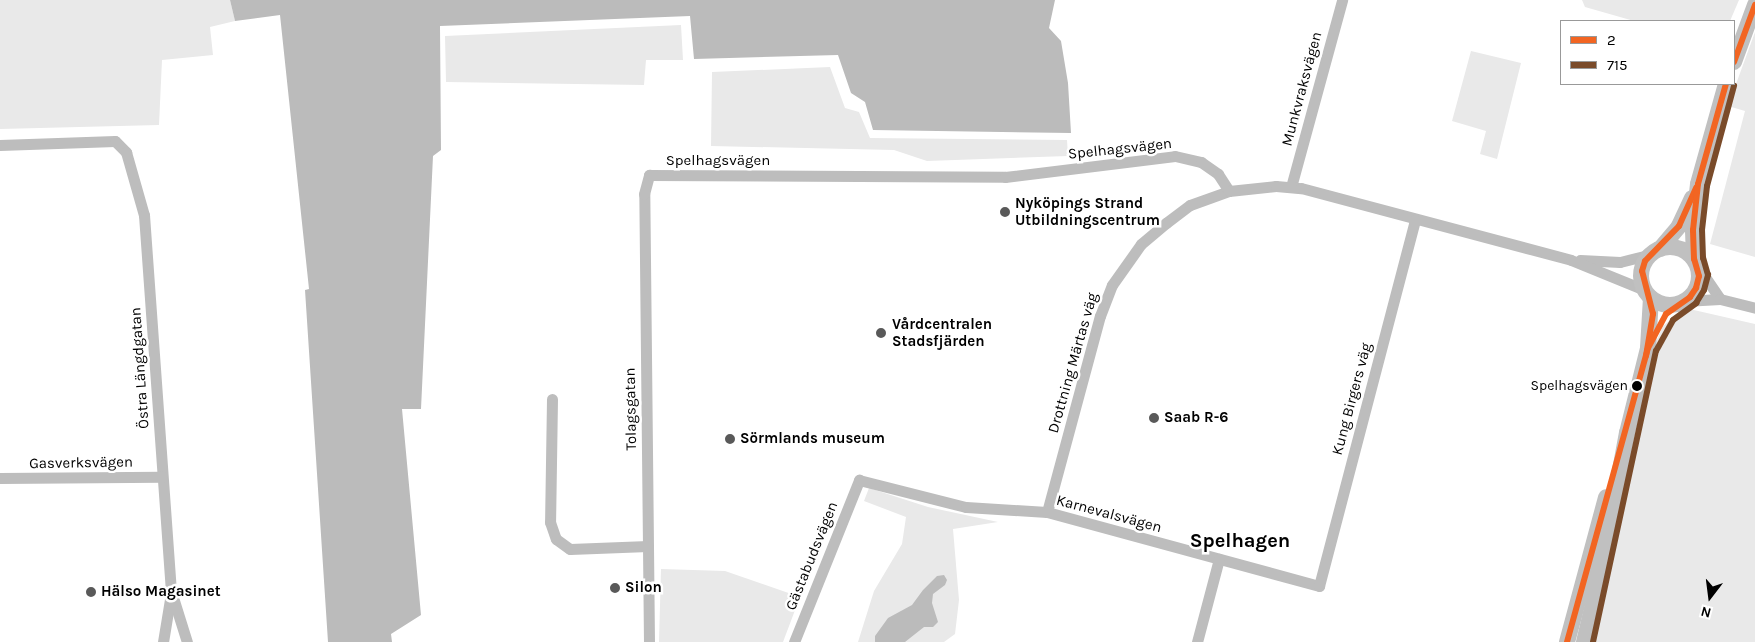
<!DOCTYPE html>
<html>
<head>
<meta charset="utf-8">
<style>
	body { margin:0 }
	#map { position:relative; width:1755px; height:642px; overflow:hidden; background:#fff; font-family:Karla,sans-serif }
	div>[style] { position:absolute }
	.green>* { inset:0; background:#e9e9e9 }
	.water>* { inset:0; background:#bbb }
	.street>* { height:11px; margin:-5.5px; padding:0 5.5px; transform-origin:5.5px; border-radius:5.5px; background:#bdbdbd }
	.secondary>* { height:16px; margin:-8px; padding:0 8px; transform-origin:8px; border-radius:8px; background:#c0c0c0 }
	.secondary>.ring { margin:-8px; padding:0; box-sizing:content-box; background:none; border:16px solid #c0c0c0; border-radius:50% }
	.bus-1>* { height:6px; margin:-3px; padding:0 3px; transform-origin:3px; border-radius:3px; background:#f26522 }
	.bus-2>* { height:6px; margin:-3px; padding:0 3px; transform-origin:3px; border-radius:3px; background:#7a4b2a }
	.dots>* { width:14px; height:14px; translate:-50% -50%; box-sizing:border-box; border:2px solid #fff; border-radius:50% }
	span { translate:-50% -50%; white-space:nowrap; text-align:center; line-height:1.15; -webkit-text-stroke:5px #fff; paint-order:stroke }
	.bus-label { font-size:14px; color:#000 }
	.right { translate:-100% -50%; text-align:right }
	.street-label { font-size:15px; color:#000 }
	.poi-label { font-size:15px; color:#000; font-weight:700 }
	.left { translate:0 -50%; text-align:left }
	.district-label { font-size:20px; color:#000; font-weight:700 }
	.legend { position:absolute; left:1560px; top:20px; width:175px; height:65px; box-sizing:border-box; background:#fff; border:1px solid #999; margin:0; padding:6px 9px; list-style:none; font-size:15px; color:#000 }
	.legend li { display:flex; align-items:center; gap:10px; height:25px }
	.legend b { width:25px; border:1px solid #999 }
	.north { position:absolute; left:1685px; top:572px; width:50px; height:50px; -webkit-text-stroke:4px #fff; paint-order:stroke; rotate:195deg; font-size:14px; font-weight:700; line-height:20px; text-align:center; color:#000 }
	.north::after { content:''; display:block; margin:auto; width:18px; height:22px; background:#000; clip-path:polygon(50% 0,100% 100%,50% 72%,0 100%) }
</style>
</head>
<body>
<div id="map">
	<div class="green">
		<div style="clip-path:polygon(0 0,230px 0,235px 21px,210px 27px,213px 55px,162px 60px,159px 125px,0 129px)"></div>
		<div style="clip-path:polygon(1582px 0,1739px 0,1730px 21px,1634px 21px,1585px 7px)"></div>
		<div style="clip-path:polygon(681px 25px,683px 60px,646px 60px,644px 85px,446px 82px,445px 36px)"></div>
		<div style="clip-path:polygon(1755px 32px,1755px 257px,1710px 244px,1745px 111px,1728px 106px)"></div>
		<div style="clip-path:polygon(1471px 51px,1521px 63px,1497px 159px,1480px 154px,1486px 131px,1452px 121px)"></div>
		<div style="clip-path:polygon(830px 67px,845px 108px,859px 112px,870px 138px,1067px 140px,1068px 156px,927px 161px,894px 150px,711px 146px,712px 72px)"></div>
		<div style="clip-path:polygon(1685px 308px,1755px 324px,1755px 642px,1589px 642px,1654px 346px,1663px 326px)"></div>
		<div style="clip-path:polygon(869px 488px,928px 507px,998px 522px,953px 529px,959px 600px,955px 634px,944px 642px,858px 642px,874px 591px,902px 544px,906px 517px,864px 501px)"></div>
		<div style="clip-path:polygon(661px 569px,725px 571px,800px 597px,783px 642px,659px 642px)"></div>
	</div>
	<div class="water">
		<div style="clip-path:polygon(230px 0,1055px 0,1049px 28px,1061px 41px,1068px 83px,1071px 133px,873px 130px,865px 102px,851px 93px,838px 55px,694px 59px,690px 16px,440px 26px,441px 150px,433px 156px,421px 409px,402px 409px,421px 615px,391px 634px,392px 642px,328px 642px,305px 290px,309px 289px,280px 15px,235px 21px)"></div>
		<div style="clip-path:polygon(944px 575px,947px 580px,945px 585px,933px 594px,932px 603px,938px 622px,933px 627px,924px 627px,905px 642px,875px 642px,875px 636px,888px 618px,912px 605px,923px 590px,937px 576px)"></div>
	</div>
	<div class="street">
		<div style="left:0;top:145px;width:115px;rotate:-2deg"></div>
		<div style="left:115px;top:141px;width:16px;rotate:45deg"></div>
		<div style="left:126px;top:152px;width:66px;rotate:74.1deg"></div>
		<div style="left:144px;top:215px;width:377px;rotate:85.9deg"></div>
		<div style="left:171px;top:591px;width:53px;rotate:72.6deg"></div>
		<div style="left:1291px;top:187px;width:194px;rotate:-74.7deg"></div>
		<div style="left:1580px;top:260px;width:40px;rotate:2.9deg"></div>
		<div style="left:1620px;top:262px;width:33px;rotate:-14deg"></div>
		<div style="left:1697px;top:265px;width:41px;rotate:55.9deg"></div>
		<div style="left:1684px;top:301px;width:36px;rotate:-3deg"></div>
		<div style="left:1720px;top:299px;width:36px;rotate:14deg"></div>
		<div style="left:552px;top:399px;width:123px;rotate:90.9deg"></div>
		<div style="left:550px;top:522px;width:18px;rotate:71deg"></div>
		<div style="left:556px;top:539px;width:17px;rotate:36deg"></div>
		<div style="left:570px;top:549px;width:78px;rotate:-2.2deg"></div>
		<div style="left:0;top:478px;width:162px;rotate:-0.4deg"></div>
		<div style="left:1047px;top:512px;width:203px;rotate:-74.9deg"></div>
		<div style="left:1100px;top:316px;width:33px;rotate:-69deg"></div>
		<div style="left:1112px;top:285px;width:50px;rotate:-54.7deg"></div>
		<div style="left:1141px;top:244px;width:33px;rotate:-40deg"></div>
		<div style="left:1166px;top:223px;width:30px;rotate:-37deg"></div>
		<div style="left:1190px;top:205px;width:41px;rotate:-19.7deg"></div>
		<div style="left:163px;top:642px;width:50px;rotate:-80.7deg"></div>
		<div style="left:649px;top:642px;width:448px;rotate:-90.6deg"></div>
		<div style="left:644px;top:194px;width:20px;rotate:-75deg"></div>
		<div style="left:649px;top:175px;width:356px;rotate:0.3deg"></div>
		<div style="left:1005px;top:177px;width:171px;rotate:-7deg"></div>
		<div style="left:1175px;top:156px;width:27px;rotate:13deg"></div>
		<div style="left:1201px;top:162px;width:21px;rotate:35deg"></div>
		<div style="left:1218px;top:174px;width:20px;rotate:57deg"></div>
		<div style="left:1229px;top:191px;width:47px;rotate:-6.1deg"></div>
		<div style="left:1276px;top:186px;width:25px;rotate:5deg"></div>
		<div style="left:1301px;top:188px;width:279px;rotate:14.9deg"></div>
		<div style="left:1571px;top:260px;width:80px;rotate:22.1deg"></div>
		<div style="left:794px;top:642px;width:175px;rotate:-68.1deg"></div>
		<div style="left:859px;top:480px;width:110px;rotate:14.2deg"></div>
		<div style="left:966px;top:507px;width:81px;rotate:3.5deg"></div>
		<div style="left:1047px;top:512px;width:282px;rotate:15.2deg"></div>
		<div style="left:1319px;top:586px;width:378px;rotate:-75.3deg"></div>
		<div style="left:1197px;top:642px;width:86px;rotate:-75.2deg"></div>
	</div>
	<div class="secondary">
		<div style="left:1734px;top:62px;width:61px;rotate:-69.8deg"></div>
		<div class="ring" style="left:1641px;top:247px;width:42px;height:42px"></div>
		<div style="left:1660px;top:249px;width:30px;rotate:-50deg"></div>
		<div style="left:1679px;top:226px;width:31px;rotate:-65deg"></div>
		<div style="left:1694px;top:259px;width:29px;rotate:-92deg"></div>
		<div style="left:1693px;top:230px;width:46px;rotate:-83.8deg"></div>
		<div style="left:1698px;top:184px;width:104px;rotate:-74.4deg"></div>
		<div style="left:1567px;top:642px;width:150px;rotate:-74.9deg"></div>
		<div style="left:1584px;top:642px;width:82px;rotate:-76.6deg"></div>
		<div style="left:1603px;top:562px;width:131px;rotate:-79.5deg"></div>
		<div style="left:1627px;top:433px;width:88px;rotate:-76.1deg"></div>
		<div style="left:1648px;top:348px;width:50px;rotate:-86.6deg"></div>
	</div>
	<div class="bus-1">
		<div style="left:1734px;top:62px;width:61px;rotate:-69.8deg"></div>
		<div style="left:1646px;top:356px;width:43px;rotate:-80.5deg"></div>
		<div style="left:1653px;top:314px;width:44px;rotate:-104.3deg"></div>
		<div style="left:1642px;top:271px;width:10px;rotate:-73deg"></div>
		<div style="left:1645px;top:261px;width:49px;rotate:-45.8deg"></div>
		<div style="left:1679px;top:226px;width:42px;rotate:-65.9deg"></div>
		<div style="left:1567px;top:642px;width:305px;rotate:-74.6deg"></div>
		<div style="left:1648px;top:348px;width:38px;rotate:-62deg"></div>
		<div style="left:1666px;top:314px;width:29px;rotate:-35deg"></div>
		<div style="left:1690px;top:297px;width:11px;rotate:-56deg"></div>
		<div style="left:1696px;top:288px;width:12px;rotate:-76deg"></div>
		<div style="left:1699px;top:276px;width:18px;rotate:-106deg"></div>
		<div style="left:1694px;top:259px;width:29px;rotate:-92deg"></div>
		<div style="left:1693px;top:230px;width:46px;rotate:-83.8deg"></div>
		<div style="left:1698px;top:184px;width:104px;rotate:-74.4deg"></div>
	</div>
	<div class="bus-2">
		<div style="left:1593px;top:642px;width:298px;rotate:-77.8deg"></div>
		<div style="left:1656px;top:351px;width:35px;rotate:-61deg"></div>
		<div style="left:1673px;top:320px;width:29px;rotate:-36deg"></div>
		<div style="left:1696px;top:303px;width:15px;rotate:-58deg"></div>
		<div style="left:1704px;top:290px;width:16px;rotate:-75deg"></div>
		<div style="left:1708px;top:275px;width:18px;rotate:-106deg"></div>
		<div style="left:1703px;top:258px;width:28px;rotate:-92deg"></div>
		<div style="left:1702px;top:230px;width:44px;rotate:-83.5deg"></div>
		<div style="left:1707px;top:186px;width:104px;rotate:-74.9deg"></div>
	</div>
	<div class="dots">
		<div style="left:1005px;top:212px;background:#595959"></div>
		<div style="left:881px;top:333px;background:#595959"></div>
		<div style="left:1637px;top:386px;background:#000"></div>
		<div style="left:1154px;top:418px;background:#595959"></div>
		<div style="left:730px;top:439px;background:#595959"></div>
		<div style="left:615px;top:588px;background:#595959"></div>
		<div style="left:91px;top:592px;background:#595959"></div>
	</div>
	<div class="bus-label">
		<span class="right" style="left:1628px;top:386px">Spelhagsvägen</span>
	</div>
	<div class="street-label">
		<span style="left:1302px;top:89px;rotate:-75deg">Munkvraksvägen</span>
		<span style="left:1120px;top:149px;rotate:-6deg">Spelhagsvägen</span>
		<span style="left:718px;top:161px">Spelhagsvägen</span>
		<span style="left:1073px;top:363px;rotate:-74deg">Drottning Märtas väg</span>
		<span style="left:140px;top:368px;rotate:-94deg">Östra Längdgatan</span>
		<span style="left:1352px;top:399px;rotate:-75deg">Kung Birgers väg</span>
		<span style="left:631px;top:409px;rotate:-91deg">Tolagsgatan</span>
		<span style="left:81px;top:463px;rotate:-1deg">Gasverksvägen</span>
		<span style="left:1109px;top:514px;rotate:15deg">Karnevalsvägen</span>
		<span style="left:812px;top:556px;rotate:-68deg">Gästabudsvägen</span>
	</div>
	<div class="poi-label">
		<span class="left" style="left:1015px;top:212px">Nyköpings Strand<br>Utbildningscentrum</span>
		<span class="left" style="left:892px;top:333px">Vårdcentralen<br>Stadsfjärden</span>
		<span class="left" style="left:1164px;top:418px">Saab R-6</span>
		<span class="left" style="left:740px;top:439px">Sörmlands museum</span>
		<span class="left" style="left:625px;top:588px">Silon</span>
		<span class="left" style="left:101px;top:592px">Hälso Magasinet</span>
	</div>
	<div class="district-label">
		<span style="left:1240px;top:540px">Spelhagen</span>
	</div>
	<ul class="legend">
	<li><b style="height:6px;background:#f26522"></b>2</li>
	<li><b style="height:6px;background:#7a4b2a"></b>715</li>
	</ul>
	<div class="north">N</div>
</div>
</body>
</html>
